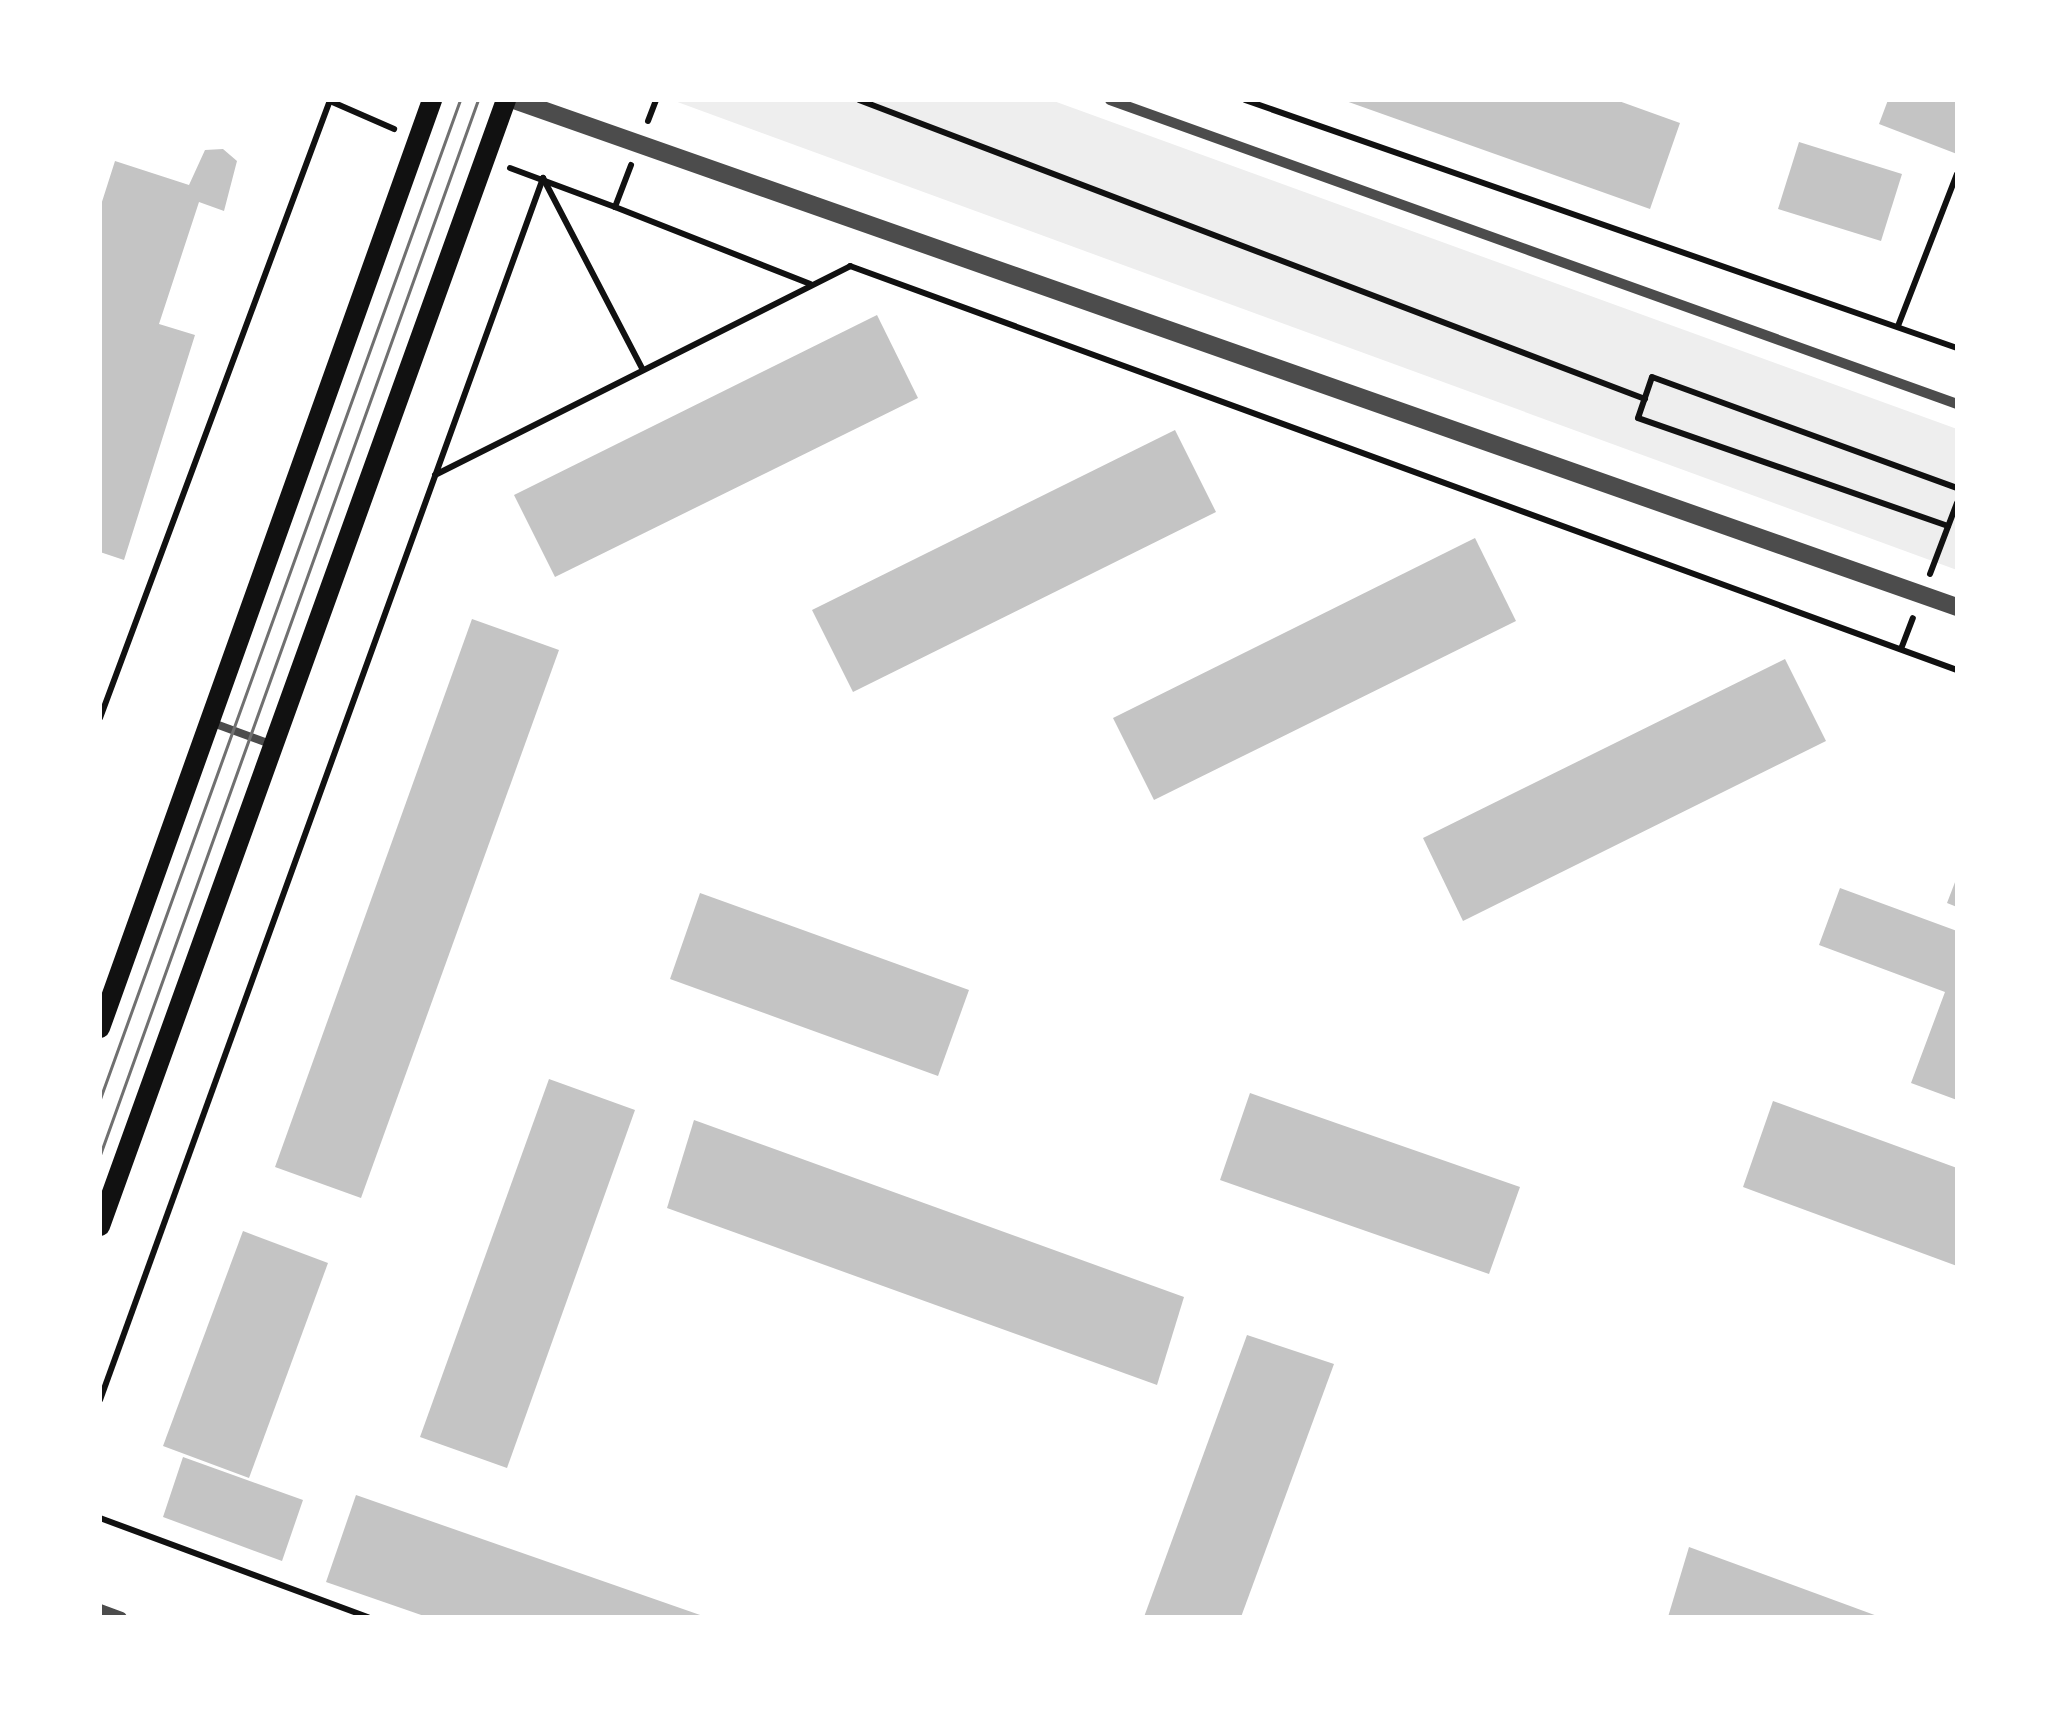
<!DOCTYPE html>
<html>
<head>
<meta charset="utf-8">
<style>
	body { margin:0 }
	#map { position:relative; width:2057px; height:1717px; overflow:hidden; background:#fff; font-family:Helvetica,sans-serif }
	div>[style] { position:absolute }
	.green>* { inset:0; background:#eee }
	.building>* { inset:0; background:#c4c4c4 }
	.path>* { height:6px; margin:-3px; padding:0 3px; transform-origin:3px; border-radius:3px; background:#111 }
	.service>* { height:8px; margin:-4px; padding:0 4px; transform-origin:4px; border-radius:4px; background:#4c4c4c }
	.minor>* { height:10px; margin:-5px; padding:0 5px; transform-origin:5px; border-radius:5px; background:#4c4c4c }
	.tertiary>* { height:18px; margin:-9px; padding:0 9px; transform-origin:9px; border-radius:9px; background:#4c4c4c }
	.secondary>* { height:20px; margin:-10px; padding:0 10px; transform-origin:10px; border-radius:10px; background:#111 }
	.tram>* { height:2.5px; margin:-1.25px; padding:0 1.25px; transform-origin:1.25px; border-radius:1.25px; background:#707070 }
	span { translate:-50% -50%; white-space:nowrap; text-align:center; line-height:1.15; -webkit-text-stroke:9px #fff; paint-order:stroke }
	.frame { position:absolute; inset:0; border:102px solid #fff; pointer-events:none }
</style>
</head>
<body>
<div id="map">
	<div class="green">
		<div style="clip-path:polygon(672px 100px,1051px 100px,1957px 429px,1957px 570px)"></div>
	</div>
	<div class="building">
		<div style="clip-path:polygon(1343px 100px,1616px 100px,1680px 123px,1650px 209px)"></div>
		<div style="clip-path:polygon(1888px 100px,1957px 100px,1957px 154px,1879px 124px)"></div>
		<div style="clip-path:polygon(1799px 142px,1902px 174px,1881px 241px,1778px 209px)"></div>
		<div style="clip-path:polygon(223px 149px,237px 161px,224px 211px,199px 202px,159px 324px,195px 335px,124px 560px,100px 552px,100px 208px,115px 161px,189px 185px,205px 150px)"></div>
		<div style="clip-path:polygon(877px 315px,918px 398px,555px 577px,514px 495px)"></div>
		<div style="clip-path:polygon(1175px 430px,1216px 512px,853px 692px,812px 610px)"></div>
		<div style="clip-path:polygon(1475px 538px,1516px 621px,1154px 800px,1113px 718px)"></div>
		<div style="clip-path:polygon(472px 619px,559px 650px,361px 1198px,275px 1167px)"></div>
		<div style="clip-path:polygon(1785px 659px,1826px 741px,1463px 921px,1423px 838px)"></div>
		<div style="clip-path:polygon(1957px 877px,1957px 907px,1947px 903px)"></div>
		<div style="clip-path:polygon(1840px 888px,1957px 931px,1957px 1100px,1911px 1083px,1945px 992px,1819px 945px)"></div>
		<div style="clip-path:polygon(700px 893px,969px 990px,938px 1076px,670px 979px)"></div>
		<div style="clip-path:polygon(549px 1079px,635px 1110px,507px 1468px,420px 1437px)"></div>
		<div style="clip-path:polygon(1250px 1093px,1520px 1187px,1489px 1274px,1220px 1180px)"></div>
		<div style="clip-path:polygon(1773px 1101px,1957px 1168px,1957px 1266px,1743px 1187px)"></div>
		<div style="clip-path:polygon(694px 1120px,1184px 1297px,1157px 1385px,667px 1208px)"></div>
		<div style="clip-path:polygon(243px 1231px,328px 1263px,249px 1478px,163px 1446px)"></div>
		<div style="clip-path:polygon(1247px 1335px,1334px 1364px,1241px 1617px,1144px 1617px)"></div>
		<div style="clip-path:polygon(183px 1457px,303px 1500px,282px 1561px,163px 1517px)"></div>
		<div style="clip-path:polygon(356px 1495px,703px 1616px,703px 1617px,427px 1617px,326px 1582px)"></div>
		<div style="clip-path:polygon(1689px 1547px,1880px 1617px,1668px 1617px)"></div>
	</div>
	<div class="path">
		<div style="left:859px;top:100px;width:841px;rotate:20.83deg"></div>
		<div style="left:1245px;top:100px;width:754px;rotate:19.2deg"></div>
		<div style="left:330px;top:101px;width:70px;rotate:23.6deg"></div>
		<div style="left:648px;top:121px;width:22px;rotate:-69deg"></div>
		<div style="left:510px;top:168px;width:112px;rotate:20.4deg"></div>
		<div style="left:615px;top:207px;width:45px;rotate:-69.1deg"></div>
		<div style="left:615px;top:207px;width:210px;rotate:21.5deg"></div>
		<div style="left:1898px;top:326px;width:163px;rotate:-68.8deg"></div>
		<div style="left:435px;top:475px;width:465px;rotate:-26.7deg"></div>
		<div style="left:850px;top:266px;width:1178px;rotate:20.05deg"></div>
		<div style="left:1948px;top:526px;width:328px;rotate:-160.8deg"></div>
		<div style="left:1638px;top:418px;width:43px;rotate:-71.1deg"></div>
		<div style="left:1652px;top:377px;width:325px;rotate:20deg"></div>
		<div style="left:1930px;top:574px;width:76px;rotate:-69.2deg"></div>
		<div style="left:1901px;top:649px;width:33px;rotate:-69deg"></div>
		<div style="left:100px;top:718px;width:656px;rotate:-69.58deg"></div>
		<div style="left:100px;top:1400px;width:1300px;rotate:-70.07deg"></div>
		<div style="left:543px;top:178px;width:216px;rotate:62.5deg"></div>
		<div style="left:100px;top:1518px;width:286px;rotate:20.3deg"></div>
	</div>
	<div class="service">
		<div style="left:213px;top:723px;width:61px;rotate:20.2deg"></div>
	</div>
	<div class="minor">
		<div style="left:1110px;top:100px;width:900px;rotate:19.74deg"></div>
		<div style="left:100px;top:1609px;width:23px;rotate:20deg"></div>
	</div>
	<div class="tertiary">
		<div style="left:514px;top:100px;width:1529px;rotate:19.36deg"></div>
	</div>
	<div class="secondary">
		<div style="left:100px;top:1028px;width:986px;rotate:-70.31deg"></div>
		<div style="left:100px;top:1226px;width:1197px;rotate:-70.17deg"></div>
	</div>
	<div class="tram">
		<div style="left:100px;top:1099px;width:1062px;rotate:-70.18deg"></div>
		<div style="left:100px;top:1155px;width:1121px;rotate:-70.29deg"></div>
	</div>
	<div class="frame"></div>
</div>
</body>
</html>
